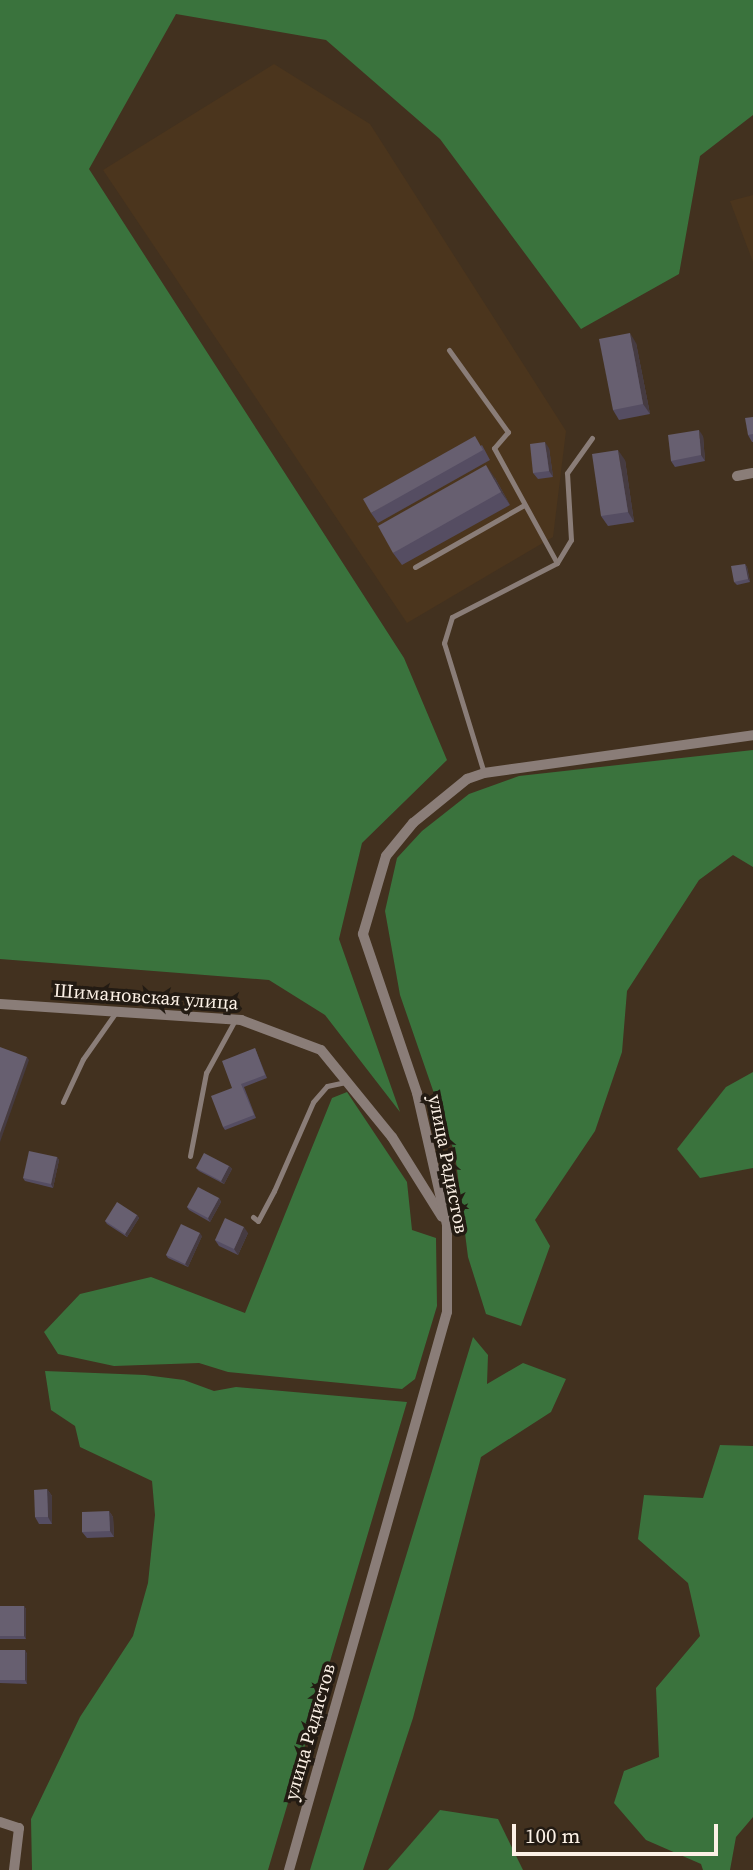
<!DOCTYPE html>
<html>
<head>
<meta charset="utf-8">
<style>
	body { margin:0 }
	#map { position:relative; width:753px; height:1870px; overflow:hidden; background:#42311f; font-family:"Source Serif 4",serif }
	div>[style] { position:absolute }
	.built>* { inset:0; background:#4b351d }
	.forest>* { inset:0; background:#3a733d }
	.lane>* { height:5px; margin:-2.5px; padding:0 2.5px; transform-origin:2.5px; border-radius:2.5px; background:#8a7d78 }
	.street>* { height:10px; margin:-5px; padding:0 5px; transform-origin:5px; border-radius:5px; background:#8a7d78 }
	.wall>* { inset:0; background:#554d62 }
	.shaded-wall>* { inset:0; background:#463b41 }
	.building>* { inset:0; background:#675f70 }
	span { translate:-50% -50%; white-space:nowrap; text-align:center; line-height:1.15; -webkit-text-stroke:7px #231b13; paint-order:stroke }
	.street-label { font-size:19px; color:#fcf1e6 }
	.scale { position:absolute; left:512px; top:1824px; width:206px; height:32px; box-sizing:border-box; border:4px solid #fcf1e6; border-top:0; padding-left:9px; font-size:21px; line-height:24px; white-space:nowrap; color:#fcf1e6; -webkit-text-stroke:5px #231b13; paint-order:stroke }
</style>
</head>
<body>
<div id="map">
	<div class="built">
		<div style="clip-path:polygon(274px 64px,370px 124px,566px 431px,553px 537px,407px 623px,103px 170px)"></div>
		<div style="clip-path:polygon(753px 195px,753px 262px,730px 201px)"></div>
	</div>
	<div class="forest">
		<div style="clip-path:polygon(0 0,753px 0,753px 115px,700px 156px,679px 274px,581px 329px,440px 139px,326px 40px,176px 14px,89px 169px,404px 658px,447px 760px,362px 843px,339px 939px,400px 1112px,325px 1015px,269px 980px,0 959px)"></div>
		<div style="clip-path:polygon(753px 750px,753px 867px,733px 855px,699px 880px,627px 991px,622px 1052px,595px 1131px,535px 1220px,550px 1246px,521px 1326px,486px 1314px,468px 1257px,455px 1154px,400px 995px,385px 911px,397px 858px,422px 831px,469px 794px,519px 776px)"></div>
		<div style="clip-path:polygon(753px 1072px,753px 1168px,700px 1178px,677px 1149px,726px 1087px)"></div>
		<div style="clip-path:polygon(347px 1092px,407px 1182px,412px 1230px,436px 1238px,437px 1306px,415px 1379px,402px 1389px,228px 1372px,199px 1363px,114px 1366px,58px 1354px,44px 1332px,80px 1294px,151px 1277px,245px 1313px,332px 1098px)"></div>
		<div style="clip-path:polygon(473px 1337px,488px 1355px,487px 1384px,523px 1363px,566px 1379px,551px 1412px,481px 1457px,413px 1718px,363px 1870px,310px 1870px)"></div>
		<div style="clip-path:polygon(45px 1371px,145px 1375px,184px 1380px,214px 1391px,236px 1387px,407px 1402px,268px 1870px,32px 1870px,31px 1819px,80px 1717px,133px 1636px,148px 1583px,155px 1515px,152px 1481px,80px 1447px,75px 1426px,51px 1410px)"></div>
		<div style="clip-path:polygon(720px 1445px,753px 1446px,753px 1817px,736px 1837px,730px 1870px,703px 1870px,701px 1864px,646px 1840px,614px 1803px,624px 1771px,659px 1757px,656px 1688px,700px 1636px,688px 1583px,638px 1539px,644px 1495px,703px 1498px)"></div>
		<div style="clip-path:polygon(440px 1810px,498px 1819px,523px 1870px,388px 1870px)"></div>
	</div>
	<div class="lane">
		<div style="left:449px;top:350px;width:101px;rotate:54.3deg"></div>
		<div style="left:508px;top:432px;width:21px;rotate:131deg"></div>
		<div style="left:494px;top:448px;width:131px;rotate:61.3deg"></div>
		<div style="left:415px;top:567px;width:125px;rotate:-29.6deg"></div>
		<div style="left:484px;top:773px;width:136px;rotate:-107.1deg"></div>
		<div style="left:444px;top:643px;width:27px;rotate:-73deg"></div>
		<div style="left:452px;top:617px;width:118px;rotate:-27.2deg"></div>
		<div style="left:557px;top:563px;width:27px;rotate:-59deg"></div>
		<div style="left:571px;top:540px;width:67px;rotate:-93.4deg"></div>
		<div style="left:567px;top:473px;width:43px;rotate:-54.5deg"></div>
		<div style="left:63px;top:1102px;width:47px;rotate:-65.1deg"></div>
		<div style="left:83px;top:1059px;width:57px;rotate:-54.9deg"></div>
		<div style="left:190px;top:1156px;width:85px;rotate:-79.1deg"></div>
		<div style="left:206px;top:1073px;width:60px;rotate:-61.3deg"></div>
		<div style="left:253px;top:1217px;width:6px;rotate:39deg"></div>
		<div style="left:258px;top:1221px;width:34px;rotate:-62deg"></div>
		<div style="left:274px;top:1191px;width:97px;rotate:-66.3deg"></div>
		<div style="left:313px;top:1102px;width:21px;rotate:-49deg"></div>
		<div style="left:327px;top:1086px;width:19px;rotate:-12deg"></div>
	</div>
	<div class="street">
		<div style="left:737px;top:476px;width:16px;rotate:-11deg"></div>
		<div style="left:0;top:1004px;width:242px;rotate:3.8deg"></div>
		<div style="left:241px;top:1020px;width:85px;rotate:20.6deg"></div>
		<div style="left:321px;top:1050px;width:112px;rotate:50.8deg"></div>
		<div style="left:392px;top:1137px;width:94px;rotate:58deg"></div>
		<div style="left:0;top:1822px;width:20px;rotate:18deg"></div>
		<div style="left:19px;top:1828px;width:42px;rotate:96.8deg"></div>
		<div style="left:289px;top:1870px;width:580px;rotate:-74.19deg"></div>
		<div style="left:447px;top:1312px;width:87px;rotate:-90deg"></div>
		<div style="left:447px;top:1225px;width:135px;rotate:-102.8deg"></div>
		<div style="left:417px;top:1093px;width:168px;rotate:-108.8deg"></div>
		<div style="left:363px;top:934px;width:81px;rotate:-73.6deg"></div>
		<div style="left:386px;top:856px;width:43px;rotate:-50.7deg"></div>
		<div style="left:413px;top:823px;width:70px;rotate:-39.2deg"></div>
		<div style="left:467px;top:779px;width:18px;rotate:-19deg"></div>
		<div style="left:484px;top:773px;width:272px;rotate:-8deg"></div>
	</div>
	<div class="wall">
		<div style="clip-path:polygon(636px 343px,650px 414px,619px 420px,613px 410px)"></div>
		<div style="clip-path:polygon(753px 417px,753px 442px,752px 442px,748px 435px)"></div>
		<div style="clip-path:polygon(703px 436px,705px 461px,675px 467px,671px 461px)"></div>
		<div style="clip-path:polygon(482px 445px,490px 460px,378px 523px,371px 513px)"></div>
		<div style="clip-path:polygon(549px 448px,553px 477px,538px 479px,533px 473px)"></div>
		<div style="clip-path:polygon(625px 460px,634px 522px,608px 526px,601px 516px)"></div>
		<div style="clip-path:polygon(495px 478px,510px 505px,402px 565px,393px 553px)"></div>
		<div style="clip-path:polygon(745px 564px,747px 567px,750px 582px,737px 585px,734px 582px)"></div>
		<div style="clip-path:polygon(255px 1048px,267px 1078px,244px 1087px,256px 1118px,225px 1130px,223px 1127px)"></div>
		<div style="clip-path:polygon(57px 1157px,59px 1160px,53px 1188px,25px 1181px,23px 1178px)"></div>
		<div style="clip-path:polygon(229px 1166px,232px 1169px,224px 1184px,199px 1171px,196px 1168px)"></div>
		<div style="clip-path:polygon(219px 1198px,221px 1202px,210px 1222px,189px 1210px,187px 1207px)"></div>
		<div style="clip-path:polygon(137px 1215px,139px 1218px,127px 1237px,107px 1224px,105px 1221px)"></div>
		<div style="clip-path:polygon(248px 1233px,238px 1255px,219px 1246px,215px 1240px)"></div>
		<div style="clip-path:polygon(202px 1236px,188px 1267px,168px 1258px,166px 1255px)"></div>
		<div style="clip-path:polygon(47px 1489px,52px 1496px,52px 1524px,39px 1524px,35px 1517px)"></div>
		<div style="clip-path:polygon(109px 1511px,113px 1517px,114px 1537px,87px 1538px,82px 1532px)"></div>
		<div style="clip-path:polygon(0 1606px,24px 1606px,26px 1609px,26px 1639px,0 1639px)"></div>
		<div style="clip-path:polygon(0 1650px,25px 1650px,27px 1654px,27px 1684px,0 1683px)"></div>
	</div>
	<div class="shaded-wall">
		<div style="clip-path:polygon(630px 333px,636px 343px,650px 414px,643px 404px)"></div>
		<div style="clip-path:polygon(699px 430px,703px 436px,705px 461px,701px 455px)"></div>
		<div style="clip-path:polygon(545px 442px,549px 448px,553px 477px,549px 471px)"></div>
		<div style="clip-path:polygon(618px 450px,625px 460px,634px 522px,628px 512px)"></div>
		<div style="clip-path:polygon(486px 465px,495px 478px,510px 505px,501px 492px)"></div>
		<div style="clip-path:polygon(745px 564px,747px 567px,750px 582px,748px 579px)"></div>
		<div style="clip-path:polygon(27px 1057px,29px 1060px,0 1142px,0 1133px)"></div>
		<div style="clip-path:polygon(57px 1157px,59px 1160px,53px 1188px,51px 1184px)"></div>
		<div style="clip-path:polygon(229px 1166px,232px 1169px,224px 1184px,221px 1181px)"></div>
		<div style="clip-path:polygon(219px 1198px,221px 1202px,210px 1222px,208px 1218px)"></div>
		<div style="clip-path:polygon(137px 1215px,139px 1218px,127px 1237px,125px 1234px)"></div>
		<div style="clip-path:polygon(244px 1227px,248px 1233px,238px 1255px,234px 1249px)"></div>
		<div style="clip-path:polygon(200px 1233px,202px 1236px,188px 1267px,185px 1264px)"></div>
		<div style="clip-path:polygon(47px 1489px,52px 1496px,52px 1524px,48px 1517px)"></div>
		<div style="clip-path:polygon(109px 1511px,113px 1517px,114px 1537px,110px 1531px)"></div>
		<div style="clip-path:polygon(24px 1606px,26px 1609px,26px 1639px,24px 1636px)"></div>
		<div style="clip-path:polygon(25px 1650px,27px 1654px,27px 1684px,25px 1680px)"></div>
	</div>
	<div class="building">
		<div style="clip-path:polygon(630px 333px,643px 404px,613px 410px,599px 339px)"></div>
		<div style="clip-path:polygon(753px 417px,753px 434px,748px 435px,745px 418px)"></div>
		<div style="clip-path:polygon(699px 430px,701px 455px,671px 461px,668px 435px)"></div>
		<div style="clip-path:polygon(475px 436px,483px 450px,371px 513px,363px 499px)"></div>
		<div style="clip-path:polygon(545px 442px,549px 471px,533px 473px,530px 444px)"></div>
		<div style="clip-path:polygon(618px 450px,628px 512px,601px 516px,592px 454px)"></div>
		<div style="clip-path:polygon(486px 465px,501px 492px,393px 553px,378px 526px)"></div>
		<div style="clip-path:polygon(745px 564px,748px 579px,734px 582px,731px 566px)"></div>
		<div style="clip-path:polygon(0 1047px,27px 1057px,0 1133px)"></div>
		<div style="clip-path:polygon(255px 1048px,265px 1075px,241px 1084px,254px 1115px,223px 1127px,211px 1096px,232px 1088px,222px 1061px)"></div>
		<div style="clip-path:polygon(29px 1151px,57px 1157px,51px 1184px,23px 1178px)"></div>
		<div style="clip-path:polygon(204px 1153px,229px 1166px,221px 1181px,196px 1168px)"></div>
		<div style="clip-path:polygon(198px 1187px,219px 1198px,208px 1218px,187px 1207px)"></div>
		<div style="clip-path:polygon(117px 1202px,137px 1215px,125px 1234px,105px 1221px)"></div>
		<div style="clip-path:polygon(225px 1218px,244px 1227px,234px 1249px,215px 1240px)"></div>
		<div style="clip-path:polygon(181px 1224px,200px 1233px,185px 1264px,166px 1255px)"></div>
		<div style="clip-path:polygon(47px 1489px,48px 1517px,35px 1517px,34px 1490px)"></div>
		<div style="clip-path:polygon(109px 1511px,110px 1531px,82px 1532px,82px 1512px)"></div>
		<div style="clip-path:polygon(0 1606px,24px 1606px,24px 1636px,0 1636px)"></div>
		<div style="clip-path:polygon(0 1650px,25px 1650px,25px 1680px,0 1680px)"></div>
	</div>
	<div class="street-label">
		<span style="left:146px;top:997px;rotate:4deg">Шимановская улица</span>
		<span style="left:448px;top:1164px;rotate:79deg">улица Радистов</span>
		<span style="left:310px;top:1732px;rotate:-74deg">улица Радистов</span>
	</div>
	<div class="scale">100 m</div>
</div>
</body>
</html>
